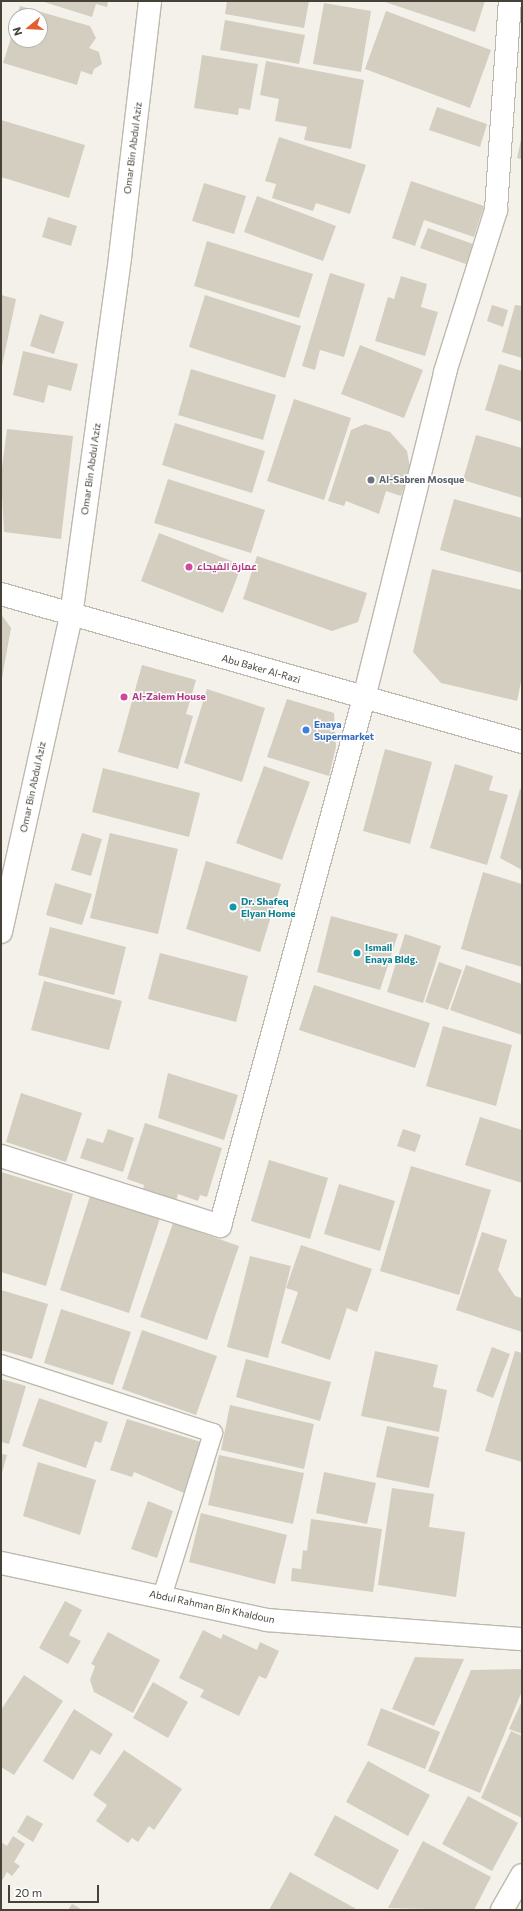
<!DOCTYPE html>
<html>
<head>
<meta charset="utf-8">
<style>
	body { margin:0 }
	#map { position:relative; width:523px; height:1911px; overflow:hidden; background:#f3f1ea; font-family:Commissioner,Cairo,sans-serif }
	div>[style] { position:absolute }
	.building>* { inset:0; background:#d4cec0 }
	.roads { filter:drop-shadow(1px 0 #beb9ad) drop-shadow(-1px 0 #beb9ad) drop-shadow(0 1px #beb9ad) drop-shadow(0 -1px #beb9ad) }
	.service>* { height:18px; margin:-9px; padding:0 9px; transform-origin:9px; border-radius:9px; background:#fff }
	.minor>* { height:22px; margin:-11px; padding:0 11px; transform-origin:11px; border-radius:11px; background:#fff }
	.dots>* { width:11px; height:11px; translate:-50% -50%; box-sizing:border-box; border:2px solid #fff; border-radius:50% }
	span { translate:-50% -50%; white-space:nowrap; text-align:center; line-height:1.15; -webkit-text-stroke:3px #fff; paint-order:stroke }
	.street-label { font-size:10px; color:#464238 }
	.worship-label { font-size:10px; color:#5b616d; font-weight:700 }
	.left { translate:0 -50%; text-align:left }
	.hotel-label { font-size:10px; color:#b23c85; font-weight:700 }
	.shop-label { font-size:10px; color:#366cbe; font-weight:700 }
	.culture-label { font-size:10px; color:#0d838f; font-weight:700 }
	.frame { position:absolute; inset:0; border:2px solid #464238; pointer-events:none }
	.north { position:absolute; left:8px; top:8px; width:40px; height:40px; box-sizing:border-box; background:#fff; border:1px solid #b5b3af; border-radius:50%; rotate:252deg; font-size:11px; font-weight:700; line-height:16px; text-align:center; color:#464238 }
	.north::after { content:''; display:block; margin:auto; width:14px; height:18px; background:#e45d2f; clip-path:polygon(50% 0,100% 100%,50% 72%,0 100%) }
	.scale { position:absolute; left:8px; top:1885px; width:91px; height:18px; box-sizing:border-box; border:2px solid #464238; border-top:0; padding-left:5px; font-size:12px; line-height:14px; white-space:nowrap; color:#464238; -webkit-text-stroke:3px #fff; paint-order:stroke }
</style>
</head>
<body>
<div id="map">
	<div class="building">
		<div style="clip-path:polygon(41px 1px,108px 1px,107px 7px,96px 4px,92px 17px)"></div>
		<div style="clip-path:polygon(227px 1px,309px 1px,304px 28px,225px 14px)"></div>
		<div style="clip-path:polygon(382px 1px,485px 1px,475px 32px)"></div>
		<div style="clip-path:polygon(324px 3px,371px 11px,361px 72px,313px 64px)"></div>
		<div style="clip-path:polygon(20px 6px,90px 26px,96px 38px,89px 48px,99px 52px,102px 64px,94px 69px,92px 75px,81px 71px,77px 85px,3px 63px,16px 22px,16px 40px,40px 40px,40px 16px,17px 16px)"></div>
		<div style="clip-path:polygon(386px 11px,491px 50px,470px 108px,365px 69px)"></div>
		<div style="clip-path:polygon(225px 20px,305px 35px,299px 64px,220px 50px)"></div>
		<div style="clip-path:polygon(202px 55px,258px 64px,250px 110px,239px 108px,238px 115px,194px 108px)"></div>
		<div style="clip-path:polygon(266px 61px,364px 80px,351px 149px,304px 140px,307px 127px,275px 121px,279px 99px,260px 95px)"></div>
		<div style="clip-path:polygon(437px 107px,487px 124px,480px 147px,429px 130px)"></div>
		<div style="clip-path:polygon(1px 120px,85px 145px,69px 198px,1px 177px)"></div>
		<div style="clip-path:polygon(279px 137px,366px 165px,350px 214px,316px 203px,313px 211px,272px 198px,276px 184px,265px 181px)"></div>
		<div style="clip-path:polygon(521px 140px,522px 141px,522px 159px,517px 158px)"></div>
		<div style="clip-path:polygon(411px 181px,484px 206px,474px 237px,424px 220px,415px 246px,392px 238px)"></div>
		<div style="clip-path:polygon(204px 183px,246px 196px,234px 234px,192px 221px)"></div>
		<div style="clip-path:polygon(257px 196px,336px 226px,323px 261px,244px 232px)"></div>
		<div style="clip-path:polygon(48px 217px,77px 226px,71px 246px,42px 237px)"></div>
		<div style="clip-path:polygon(428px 228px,473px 244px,466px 264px,420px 248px)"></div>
		<div style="clip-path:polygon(207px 241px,313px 274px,299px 318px,194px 286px)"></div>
		<div style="clip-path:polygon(330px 273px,365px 284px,344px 357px,320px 350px,315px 370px,302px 366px)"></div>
		<div style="clip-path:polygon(401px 276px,427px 284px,421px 307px,438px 312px,425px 356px,375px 341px,388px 297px,394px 299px)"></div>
		<div style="clip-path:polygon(1px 295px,16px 299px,2px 366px,1px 366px)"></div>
		<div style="clip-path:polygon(205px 295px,301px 326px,285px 378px,189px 347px)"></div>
		<div style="clip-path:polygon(492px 305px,508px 310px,503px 327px,487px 321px)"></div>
		<div style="clip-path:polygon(515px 305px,522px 306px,522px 358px,502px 352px)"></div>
		<div style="clip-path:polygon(40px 314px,64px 322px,54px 354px,30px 346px)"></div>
		<div style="clip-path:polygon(360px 345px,423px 370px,404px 418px,341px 394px)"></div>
		<div style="clip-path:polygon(23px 351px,78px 364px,71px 391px,48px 385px,44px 403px,13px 395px)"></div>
		<div style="clip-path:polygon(499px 364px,522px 371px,522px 422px,485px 410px)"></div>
		<div style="clip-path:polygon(191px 369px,276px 395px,263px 440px,178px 415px)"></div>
		<div style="clip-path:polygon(294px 399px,351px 418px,324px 500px,267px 481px)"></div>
		<div style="clip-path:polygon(175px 423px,265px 451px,252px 493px,162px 465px)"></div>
		<div style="clip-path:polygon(365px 424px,390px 432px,407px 451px,410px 468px,401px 496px,386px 491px,379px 514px,346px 501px,344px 506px,328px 501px,351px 430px)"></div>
		<div style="clip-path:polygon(7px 429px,73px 436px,61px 539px,4px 532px,1px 475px)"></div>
		<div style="clip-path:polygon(476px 435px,522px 448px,522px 498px,463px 480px)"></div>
		<div style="clip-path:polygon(168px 479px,265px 510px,251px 553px,154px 523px)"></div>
		<div style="clip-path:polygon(454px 499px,522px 518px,522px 573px,440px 550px)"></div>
		<div style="clip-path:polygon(159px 533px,242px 565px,223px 613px,141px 581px)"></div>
		<div style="clip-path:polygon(257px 556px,367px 593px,358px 622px,332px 631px,243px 599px)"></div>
		<div style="clip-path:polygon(432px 569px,522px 590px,522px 677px,517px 701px,441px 683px,413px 652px)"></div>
		<div style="clip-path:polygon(1px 614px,11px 628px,2px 678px,1px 678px)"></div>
		<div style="clip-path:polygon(142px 665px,196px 680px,186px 714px,193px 716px,178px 769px,118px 752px)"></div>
		<div style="clip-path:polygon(207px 689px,265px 708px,242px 782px,184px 763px)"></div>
		<div style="clip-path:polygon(287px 699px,334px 713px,336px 747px,329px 776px,267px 757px)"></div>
		<div style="clip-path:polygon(385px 749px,432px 762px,410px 844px,363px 831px)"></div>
		<div style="clip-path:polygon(455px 764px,493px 776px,489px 790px,508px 795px,487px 865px,430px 848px)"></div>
		<div style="clip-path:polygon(264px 766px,310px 782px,282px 860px,236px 843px)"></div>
		<div style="clip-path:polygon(103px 768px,200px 793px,189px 837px,92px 812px)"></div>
		<div style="clip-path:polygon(520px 789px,522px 790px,522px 870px,500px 858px)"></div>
		<div style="clip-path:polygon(82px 833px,102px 839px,91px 876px,71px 870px)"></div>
		<div style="clip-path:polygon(110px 833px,178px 849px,158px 934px,90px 918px)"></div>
		<div style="clip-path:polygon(206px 861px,281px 884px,260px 952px,186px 929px)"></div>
		<div style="clip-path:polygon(483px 872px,522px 884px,522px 967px,461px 949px)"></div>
		<div style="clip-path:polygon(55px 883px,92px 894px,82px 925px,46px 915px)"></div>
		<div style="clip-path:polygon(331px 916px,398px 934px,380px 990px,317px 972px)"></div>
		<div style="clip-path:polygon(50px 927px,126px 947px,114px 995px,38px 975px)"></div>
		<div style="clip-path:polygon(405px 934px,441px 946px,423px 1003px,387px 992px)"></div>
		<div style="clip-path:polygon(160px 953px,248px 976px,236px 1022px,148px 999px)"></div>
		<div style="clip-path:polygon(439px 962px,462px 970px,448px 1010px,425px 1002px)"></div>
		<div style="clip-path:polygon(466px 965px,522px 984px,522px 1035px,450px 1010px)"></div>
		<div style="clip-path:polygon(44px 981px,122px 1001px,109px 1050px,31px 1030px)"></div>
		<div style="clip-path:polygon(314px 985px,430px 1023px,415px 1068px,299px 1030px)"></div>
		<div style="clip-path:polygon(443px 1026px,512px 1045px,496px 1106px,426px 1086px)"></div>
		<div style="clip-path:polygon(168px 1073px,238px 1095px,224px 1140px,158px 1118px)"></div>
		<div style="clip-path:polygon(21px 1093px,82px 1113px,66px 1162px,6px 1142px)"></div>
		<div style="clip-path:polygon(480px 1117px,522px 1130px,522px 1183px,465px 1165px)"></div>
		<div style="clip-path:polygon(145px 1123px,222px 1148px,207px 1197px,200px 1195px,198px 1201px,178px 1194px,176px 1201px,143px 1189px,144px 1185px,127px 1179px)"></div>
		<div style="clip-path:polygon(108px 1129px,134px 1138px,123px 1172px,80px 1158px,87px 1138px,103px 1143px)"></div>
		<div style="clip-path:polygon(403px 1129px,421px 1135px,415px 1152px,397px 1146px)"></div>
		<div style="clip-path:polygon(269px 1160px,328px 1178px,310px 1239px,251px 1221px)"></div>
		<div style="clip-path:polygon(411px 1166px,491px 1190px,459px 1295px,380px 1271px)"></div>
		<div style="clip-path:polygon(1px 1172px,73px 1194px,46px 1286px,1px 1272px)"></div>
		<div style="clip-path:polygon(339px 1184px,395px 1201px,380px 1251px,324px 1234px)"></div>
		<div style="clip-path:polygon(90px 1196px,160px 1218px,129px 1313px,60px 1290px)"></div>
		<div style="clip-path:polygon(173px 1223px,239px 1246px,207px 1340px,140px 1317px)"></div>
		<div style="clip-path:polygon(482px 1232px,507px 1240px,498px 1270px,515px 1296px,522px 1298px,522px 1332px,456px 1310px)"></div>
		<div style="clip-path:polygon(301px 1245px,372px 1269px,357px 1312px,347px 1308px,330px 1360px,281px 1343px,298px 1292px,286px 1288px)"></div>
		<div style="clip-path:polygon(250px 1256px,291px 1266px,268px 1358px,227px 1347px)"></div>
		<div style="clip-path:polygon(1px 1290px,48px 1304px,32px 1359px,1px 1350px)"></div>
		<div style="clip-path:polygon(61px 1309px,131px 1332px,113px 1385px,44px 1363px)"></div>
		<div style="clip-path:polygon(142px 1330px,217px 1356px,196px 1415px,122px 1389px)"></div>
		<div style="clip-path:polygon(492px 1347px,510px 1354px,493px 1398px,476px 1391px)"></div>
		<div style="clip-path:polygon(375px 1351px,438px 1365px,433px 1387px,447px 1390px,439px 1432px,361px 1416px)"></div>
		<div style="clip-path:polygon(515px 1351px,522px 1353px,522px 1462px,485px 1451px)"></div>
		<div style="clip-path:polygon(246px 1359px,331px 1382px,320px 1421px,236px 1397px)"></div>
		<div style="clip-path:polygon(1px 1379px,26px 1386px,9px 1444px,1px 1442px)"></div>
		<div style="clip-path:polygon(39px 1398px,108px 1422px,101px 1443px,95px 1441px,86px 1468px,22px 1446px)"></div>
		<div style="clip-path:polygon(230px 1405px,314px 1424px,304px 1469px,221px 1450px)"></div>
		<div style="clip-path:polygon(127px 1419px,201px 1442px,184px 1493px,134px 1472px,132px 1477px,110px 1470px)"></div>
		<div style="clip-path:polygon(387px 1426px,439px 1437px,429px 1488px,376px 1477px)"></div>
		<div style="clip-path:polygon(1px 1454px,7px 1455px,1px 1476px)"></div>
		<div style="clip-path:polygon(219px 1455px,304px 1473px,293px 1524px,208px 1505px)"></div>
		<div style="clip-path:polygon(38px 1462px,96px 1480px,80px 1535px,23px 1516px)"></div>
		<div style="clip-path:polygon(324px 1472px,376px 1483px,367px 1524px,316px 1513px)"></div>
		<div style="clip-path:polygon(392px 1488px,434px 1494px,429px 1527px,465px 1532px,456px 1597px,378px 1585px)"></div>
		<div style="clip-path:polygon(148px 1501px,173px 1511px,157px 1558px,131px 1549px)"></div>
		<div style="clip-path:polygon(201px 1513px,287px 1535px,275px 1584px,189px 1562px)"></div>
		<div style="clip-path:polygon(311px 1519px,382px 1529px,373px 1592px,291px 1581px,292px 1568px,301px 1569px,303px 1550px,307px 1551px)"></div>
		<div style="clip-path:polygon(65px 1601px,82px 1610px,69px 1635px,81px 1641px,68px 1664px,39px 1648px)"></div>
		<div style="clip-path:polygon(203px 1630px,221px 1639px,223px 1634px,257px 1650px,260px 1642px,279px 1651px,266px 1679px,259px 1676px,239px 1716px,200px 1697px,204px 1690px,179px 1678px)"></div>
		<div style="clip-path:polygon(108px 1632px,160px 1660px,133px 1713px,94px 1692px,90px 1680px,95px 1666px,91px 1664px)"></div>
		<div style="clip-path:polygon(415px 1657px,464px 1659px,434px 1726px,392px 1709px)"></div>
		<div style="clip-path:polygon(522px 1669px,522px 1691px,480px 1793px,428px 1771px,471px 1670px)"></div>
		<div style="clip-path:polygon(24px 1675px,63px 1701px,14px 1775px,1px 1767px,1px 1710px)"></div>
		<div style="clip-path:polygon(153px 1682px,188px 1702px,168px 1738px,133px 1718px)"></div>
		<div style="clip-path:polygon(522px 1701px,522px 1734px,509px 1729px)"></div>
		<div style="clip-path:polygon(381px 1708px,440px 1732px,425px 1769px,367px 1745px)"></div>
		<div style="clip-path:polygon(74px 1709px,113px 1734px,100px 1755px,91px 1750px,73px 1780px,43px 1761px)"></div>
		<div style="clip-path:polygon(511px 1731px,522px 1736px,522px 1818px,481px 1798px)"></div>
		<div style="clip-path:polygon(124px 1750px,182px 1789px,154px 1830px,149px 1826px,138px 1842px,132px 1838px,128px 1843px,96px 1821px,107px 1805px,93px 1795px)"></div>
		<div style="clip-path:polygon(368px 1761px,430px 1795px,408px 1836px,346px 1802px)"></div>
		<div style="clip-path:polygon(468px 1796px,518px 1823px,492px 1871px,442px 1844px)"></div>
		<div style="clip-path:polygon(27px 1815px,43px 1824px,33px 1842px,17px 1832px)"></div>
		<div style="clip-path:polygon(335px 1815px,399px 1850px,378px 1890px,314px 1855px)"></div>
		<div style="clip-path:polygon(13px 1836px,25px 1844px,14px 1862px,20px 1866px,12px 1876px,7px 1872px,1px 1882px,1px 1842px,7px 1846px)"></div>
		<div style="clip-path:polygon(423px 1841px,491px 1877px,474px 1910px,388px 1908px)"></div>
		<div style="clip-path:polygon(290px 1872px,358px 1910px,269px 1910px)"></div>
		<div style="clip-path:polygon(72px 1904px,83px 1910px,68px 1910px)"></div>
	</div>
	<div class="roads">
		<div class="service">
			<div style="left:1px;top:1364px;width:223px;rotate:18deg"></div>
			<div style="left:213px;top:1433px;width:172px;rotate:107.3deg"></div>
		</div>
		<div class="minor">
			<div style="left:1px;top:594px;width:542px;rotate:15.86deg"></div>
			<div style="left:1px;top:932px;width:324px;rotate:-77.5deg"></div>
			<div style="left:71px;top:616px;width:362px;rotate:-82.2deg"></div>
			<div style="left:120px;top:257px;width:258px;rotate:-83.3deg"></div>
			<div style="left:1px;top:1156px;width:230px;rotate:17.7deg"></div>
			<div style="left:220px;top:1226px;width:547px;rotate:-74.74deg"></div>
			<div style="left:364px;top:698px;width:336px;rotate:-76deg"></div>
			<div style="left:445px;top:372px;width:170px;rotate:-72.5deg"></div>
			<div style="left:496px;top:210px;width:209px;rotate:-86.2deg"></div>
			<div style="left:1px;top:1563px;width:272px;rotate:12.1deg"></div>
			<div style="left:267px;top:1620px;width:256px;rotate:4.3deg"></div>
			<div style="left:502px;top:1910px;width:40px;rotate:-60.3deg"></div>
		</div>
	</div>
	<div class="dots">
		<div style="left:371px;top:480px;background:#6b7280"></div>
		<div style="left:189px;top:567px;background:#d1479c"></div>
		<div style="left:124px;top:697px;background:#d1479c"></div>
		<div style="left:306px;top:730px;background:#3f7fe0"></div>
		<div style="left:233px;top:907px;background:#0f9aa8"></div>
		<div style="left:357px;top:953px;background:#0f9aa8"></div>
	</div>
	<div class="street-label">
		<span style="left:133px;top:148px;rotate:-83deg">Omar Bin Abdul Aziz</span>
		<span style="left:91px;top:469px;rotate:-82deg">Omar Bin Abdul Aziz</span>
		<span style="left:261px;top:669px;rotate:16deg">Abu Baker Al-Razi</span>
		<span style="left:33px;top:787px;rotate:-78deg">Omar Bin Abdul Aziz</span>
		<span style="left:212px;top:1607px;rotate:12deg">Abdul Rahman Bin Khaldoun</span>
	</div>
	<div class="worship-label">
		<span class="left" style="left:379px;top:480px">Al-Sabren Mosque</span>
	</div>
	<div class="hotel-label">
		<span class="left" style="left:197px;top:567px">عمارة الفيحاء</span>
		<span class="left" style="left:132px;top:697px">Al-Zaiem House</span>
	</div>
	<div class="shop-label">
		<span class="left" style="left:314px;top:730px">Enaya<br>Supermarket</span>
	</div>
	<div class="culture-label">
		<span class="left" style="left:241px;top:907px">Dr. Shafeq<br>Elyan Home</span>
		<span class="left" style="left:365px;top:953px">Ismail<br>Enaya Bldg.</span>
	</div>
	<div class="frame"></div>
	<div class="north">N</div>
	<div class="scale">20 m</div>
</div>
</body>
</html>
